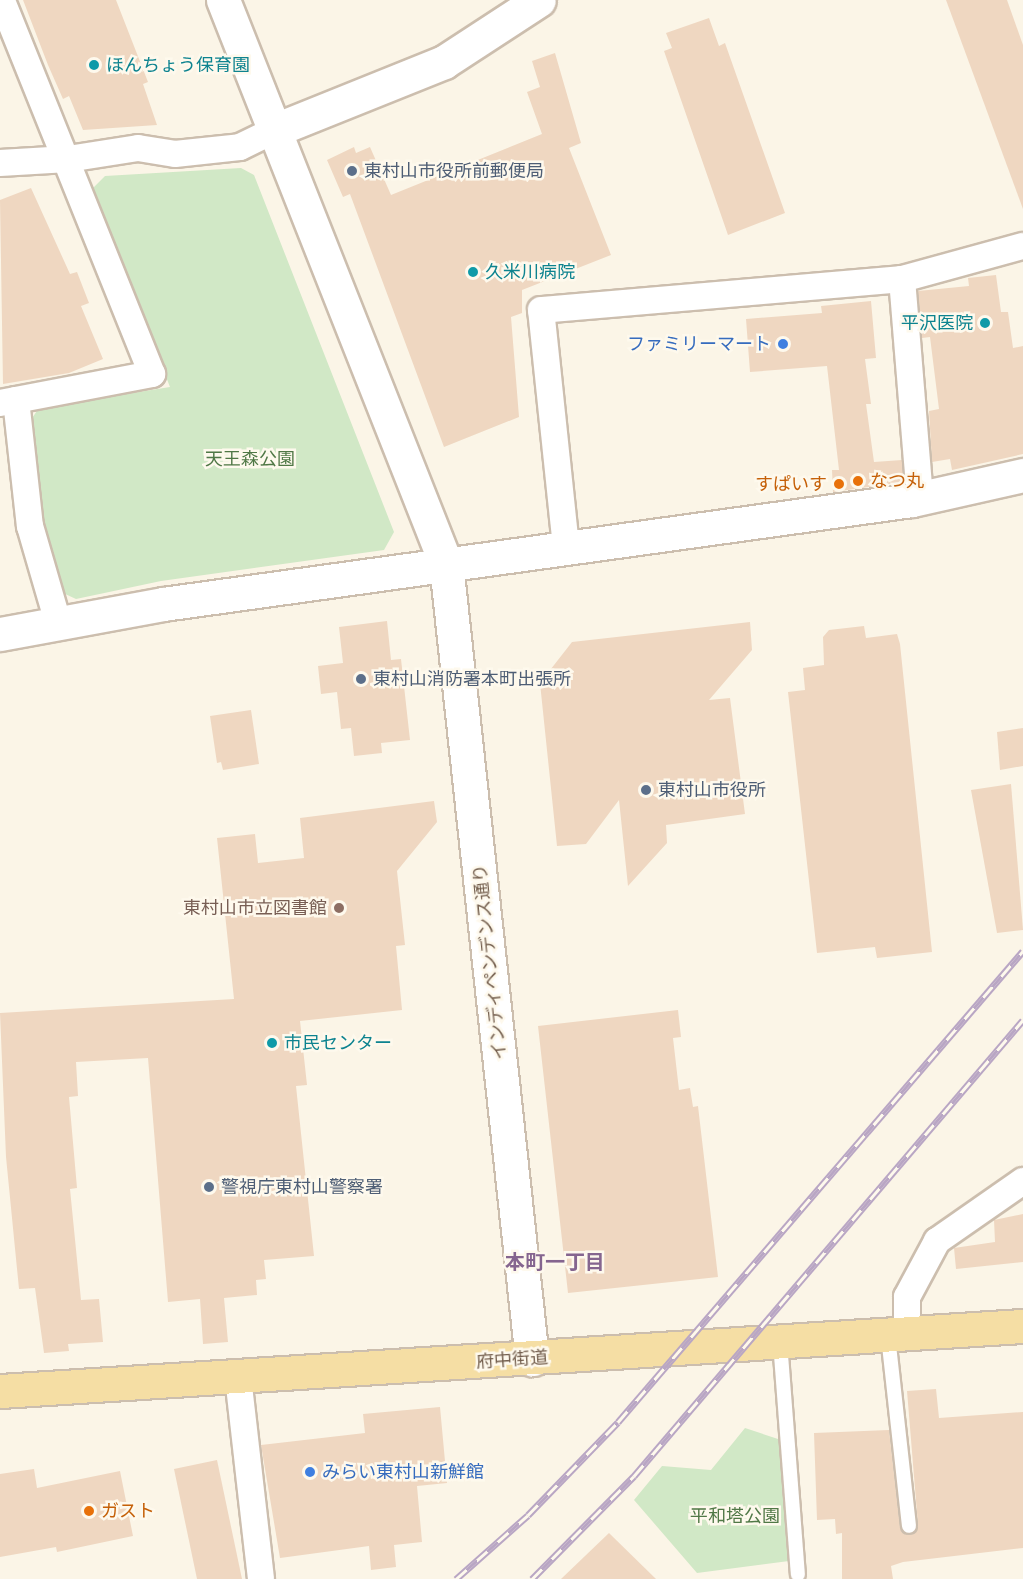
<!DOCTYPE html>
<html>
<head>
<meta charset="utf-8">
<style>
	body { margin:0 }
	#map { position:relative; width:1023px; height:1579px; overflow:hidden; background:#fbf5e7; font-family:Mulish,"Noto Sans JP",sans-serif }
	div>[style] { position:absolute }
	.green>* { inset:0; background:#d1e8c6 }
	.building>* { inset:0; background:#efd7c1 }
	.roads { filter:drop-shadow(2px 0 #ccbeae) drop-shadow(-2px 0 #ccbeae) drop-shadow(0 2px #ccbeae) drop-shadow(0 -2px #ccbeae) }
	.lane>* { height:14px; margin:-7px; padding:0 7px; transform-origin:7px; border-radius:7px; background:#fff }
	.street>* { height:26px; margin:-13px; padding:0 13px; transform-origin:13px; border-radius:13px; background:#fff }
	.secondary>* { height:33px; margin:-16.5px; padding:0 16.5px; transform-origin:16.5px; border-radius:16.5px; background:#fff }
	.primary>* { height:33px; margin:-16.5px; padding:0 16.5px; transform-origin:16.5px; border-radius:16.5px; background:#f5dea4 }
	.rail>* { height:7px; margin-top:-3.5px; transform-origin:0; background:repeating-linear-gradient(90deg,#fef9ed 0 14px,#b9a6c4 0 28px); box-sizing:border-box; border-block:2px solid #b9a6c4 }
	.dots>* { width:16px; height:16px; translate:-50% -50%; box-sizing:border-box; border:3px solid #fef9ed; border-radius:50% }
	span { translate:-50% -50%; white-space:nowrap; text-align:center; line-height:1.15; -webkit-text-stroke:5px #fef9ed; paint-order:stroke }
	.culture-label { font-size:18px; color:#0d838f }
	.left { translate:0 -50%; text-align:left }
	.right { translate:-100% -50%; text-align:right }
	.service-label { font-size:18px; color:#4e5e75 }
	.shop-label { font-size:18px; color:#366cbe }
	.park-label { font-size:18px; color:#507846 }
	.food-label { font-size:18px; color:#c56008 }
	.education-label { font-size:18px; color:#785e54 }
	.street-label { font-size:18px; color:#735e4d }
	.neighbourhood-label { font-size:20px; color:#85658f; font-weight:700 }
</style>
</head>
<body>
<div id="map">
	<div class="green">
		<div style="clip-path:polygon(241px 168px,254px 175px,394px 532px,384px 550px,161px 581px,76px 599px,63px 593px,45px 540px,30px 421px,39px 408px,170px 387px,93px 188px,105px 176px)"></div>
		<div style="clip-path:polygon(745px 1428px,781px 1440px,789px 1561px,697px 1573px,634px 1500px,662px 1466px,711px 1470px)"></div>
	</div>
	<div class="building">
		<div style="clip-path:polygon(23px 0,116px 0,148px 82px,143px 84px,157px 125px,83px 130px,69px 96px,63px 99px,48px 65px)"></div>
		<div style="clip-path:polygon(946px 0,1007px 0,1023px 45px,1023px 209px)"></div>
		<div style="clip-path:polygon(709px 18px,719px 46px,725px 43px,785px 213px,728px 235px,664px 51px,672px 48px,666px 33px)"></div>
		<div style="clip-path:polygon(555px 53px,581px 143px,569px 148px,611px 255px,522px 290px,522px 313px,511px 317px,519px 417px,444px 447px,350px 194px,343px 197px,327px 160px,354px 147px,356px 153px,370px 147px,391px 195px,542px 134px,527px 92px,540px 87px,532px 61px)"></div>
		<div style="clip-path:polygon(31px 188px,70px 274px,77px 272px,89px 303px,81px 306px,103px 359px,69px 373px,3px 384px,0 200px)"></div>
		<div style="clip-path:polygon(996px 275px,1001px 312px,1008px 312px,1013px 348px,1023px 346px,1023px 454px,952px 470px,950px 459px,932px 462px,929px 411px,939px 409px,930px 337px,922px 338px,918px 291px,969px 286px,968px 278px)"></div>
		<div style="clip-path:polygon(871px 301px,876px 358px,865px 359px,871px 404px,866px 404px,874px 462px,902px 460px,904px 482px,833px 492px,832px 470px,839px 470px,827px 366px,750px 372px,746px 319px,822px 313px,821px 306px)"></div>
		<div style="clip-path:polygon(387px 621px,391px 660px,401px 659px,410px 740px,381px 743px,382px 753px,354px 756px,351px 728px,341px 729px,337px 692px,321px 694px,318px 666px,343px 663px,339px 627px)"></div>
		<div style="clip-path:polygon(750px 622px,752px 650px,709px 700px,730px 698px,745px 814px,666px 825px,667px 843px,628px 886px,619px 800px,586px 844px,557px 846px,540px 683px,572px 642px)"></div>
		<div style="clip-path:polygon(864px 626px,866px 638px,897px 634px,900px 644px,932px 952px,877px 958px,875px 947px,817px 953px,788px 692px,805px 690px,803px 668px,824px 665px,823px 637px,829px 630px)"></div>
		<div style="clip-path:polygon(251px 710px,259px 764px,223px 770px,221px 762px,217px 763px,210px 716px)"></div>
		<div style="clip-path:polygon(1023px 728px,1023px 766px,1000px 770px,997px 732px)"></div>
		<div style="clip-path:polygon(1011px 784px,1023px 930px,997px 933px,971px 790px)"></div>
		<div style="clip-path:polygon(434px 801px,437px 822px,397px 871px,405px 945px,396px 946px,402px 1010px,300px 1021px,307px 1085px,296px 1086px,314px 1256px,264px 1260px,266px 1279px,256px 1280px,257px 1295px,224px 1298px,228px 1342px,203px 1344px,200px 1299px,168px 1302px,148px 1058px,76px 1062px,78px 1096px,69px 1097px,77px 1188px,70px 1189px,81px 1300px,99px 1299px,103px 1342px,68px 1344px,69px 1351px,44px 1353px,35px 1288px,19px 1289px,6px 1157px,0 1013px,234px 999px,217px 838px,255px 834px,258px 863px,304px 858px,300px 818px)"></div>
		<div style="clip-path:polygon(678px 1010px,681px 1037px,673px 1038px,679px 1090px,690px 1088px,693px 1107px,698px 1106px,718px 1277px,568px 1293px,538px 1026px)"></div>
		<div style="clip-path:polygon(1023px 1214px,1023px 1262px,956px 1269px,954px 1248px,995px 1242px,994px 1220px)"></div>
		<div style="clip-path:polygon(936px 1389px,939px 1418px,1023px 1412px,1023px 1548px,903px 1562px,891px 1566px,893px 1579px,842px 1579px,842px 1533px,836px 1534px,835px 1519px,817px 1520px,814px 1433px,889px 1430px,900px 1527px,911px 1535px,918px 1525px,907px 1391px)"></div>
		<div style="clip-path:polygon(440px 1407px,447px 1483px,417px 1486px,422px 1542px,394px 1545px,396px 1567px,371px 1570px,369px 1546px,280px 1558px,261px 1445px,365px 1433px,363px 1414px)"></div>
		<div style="clip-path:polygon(217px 1460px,242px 1579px,197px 1579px,174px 1469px)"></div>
		<div style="clip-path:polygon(34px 1469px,37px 1488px,120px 1471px,133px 1536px,57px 1552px,56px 1547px,0 1557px,0 1474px)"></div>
		<div style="clip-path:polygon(609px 1533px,656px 1579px,561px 1579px)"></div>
	</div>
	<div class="roads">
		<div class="lane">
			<div style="left:888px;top:1336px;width:191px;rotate:83.7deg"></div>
			<div style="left:780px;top:1342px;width:233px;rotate:85.6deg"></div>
		</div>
		<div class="street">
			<div style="left:0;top:163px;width:68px;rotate:-3.4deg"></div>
			<div style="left:68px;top:159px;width:71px;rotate:-8.9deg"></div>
			<div style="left:138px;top:148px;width:37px;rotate:9deg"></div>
			<div style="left:175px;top:154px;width:65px;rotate:-6.1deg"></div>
			<div style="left:240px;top:147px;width:39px;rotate:-26deg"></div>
			<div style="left:902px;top:279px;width:221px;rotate:85.3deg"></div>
			<div style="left:16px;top:400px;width:127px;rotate:83.7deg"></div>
			<div style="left:30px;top:526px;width:104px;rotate:73.8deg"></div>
			<div style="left:0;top:403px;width:155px;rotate:-10.8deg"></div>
			<div style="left:152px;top:374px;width:403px;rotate:-111.9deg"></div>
			<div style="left:566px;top:547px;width:238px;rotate:-96deg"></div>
			<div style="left:541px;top:310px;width:362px;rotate:-4.9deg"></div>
			<div style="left:902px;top:279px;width:125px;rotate:-15.3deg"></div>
			<div style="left:907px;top:1335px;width:38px;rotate:-90deg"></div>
			<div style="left:907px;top:1297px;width:64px;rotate:-61.8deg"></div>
			<div style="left:937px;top:1241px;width:105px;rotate:-34.9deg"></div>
			<div style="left:238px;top:1377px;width:203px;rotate:83.5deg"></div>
		</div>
		<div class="secondary">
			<div style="left:223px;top:0;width:606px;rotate:68.43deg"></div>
			<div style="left:446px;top:564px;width:800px;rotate:83.83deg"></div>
			<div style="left:275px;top:130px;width:182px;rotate:-21.9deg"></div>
			<div style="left:444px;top:62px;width:113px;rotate:-33.1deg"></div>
			<div style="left:0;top:634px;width:166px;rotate:-10.4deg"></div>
			<div style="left:163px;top:604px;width:756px;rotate:-7.91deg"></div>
			<div style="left:912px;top:500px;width:114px;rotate:-12.7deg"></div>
		</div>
		<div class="primary">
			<div style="left:0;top:1391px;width:1025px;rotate:-3.64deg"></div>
		</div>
	</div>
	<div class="rail">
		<div style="left:456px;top:1579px;width:96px;rotate:-41.6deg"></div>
		<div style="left:528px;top:1515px;width:129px;rotate:-45.9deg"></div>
		<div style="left:618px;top:1422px;width:621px;rotate:-49.31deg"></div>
		<div style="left:532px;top:1579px;width:145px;rotate:-45.3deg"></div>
		<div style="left:634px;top:1476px;width:599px;rotate:-49.53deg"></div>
	</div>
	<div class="dots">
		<div style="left:94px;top:65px;background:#0f9aa8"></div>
		<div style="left:352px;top:171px;background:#5c6f8a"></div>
		<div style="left:473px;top:272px;background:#0f9aa8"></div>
		<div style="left:985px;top:323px;background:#0f9aa8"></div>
		<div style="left:783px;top:344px;background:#3f7fe0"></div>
		<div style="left:858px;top:481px;background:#e8710a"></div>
		<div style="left:839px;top:484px;background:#e8710a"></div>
		<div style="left:361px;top:679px;background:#5c6f8a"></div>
		<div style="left:646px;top:790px;background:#5c6f8a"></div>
		<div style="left:339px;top:908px;background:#8d6e63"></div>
		<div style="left:272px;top:1043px;background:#0f9aa8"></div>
		<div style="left:209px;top:1187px;background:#5c6f8a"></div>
		<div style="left:310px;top:1472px;background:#3f7fe0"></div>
		<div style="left:89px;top:1511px;background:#e8710a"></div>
	</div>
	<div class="culture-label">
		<span class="left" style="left:106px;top:65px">ほんちょう保育園</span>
		<span class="left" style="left:485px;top:272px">久米川病院</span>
		<span class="right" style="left:973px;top:323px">平沢医院</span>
		<span class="left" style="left:284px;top:1043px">市民センター</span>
	</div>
	<div class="service-label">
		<span class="left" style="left:364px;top:171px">東村山市役所前郵便局</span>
		<span class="left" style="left:373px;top:679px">東村山消防署本町出張所</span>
		<span class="left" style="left:658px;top:790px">東村山市役所</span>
		<span class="left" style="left:221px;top:1187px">警視庁東村山警察署</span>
	</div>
	<div class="shop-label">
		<span class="right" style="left:771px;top:344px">ファミリーマート</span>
		<span class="left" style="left:322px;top:1472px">みらい東村山新鮮館</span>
	</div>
	<div class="park-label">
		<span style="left:250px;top:459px">天王森公園</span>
		<span style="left:735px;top:1516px">平和塔公園</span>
	</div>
	<div class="food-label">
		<span class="left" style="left:870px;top:481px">なつ丸</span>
		<span class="right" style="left:827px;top:484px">すぱいす</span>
		<span class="left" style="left:101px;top:1511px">ガスト</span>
	</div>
	<div class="education-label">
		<span class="right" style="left:327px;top:908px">東村山市立図書館</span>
	</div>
	<div class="street-label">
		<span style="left:490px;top:962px;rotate:-96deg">インディペンデンス通り</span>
		<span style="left:512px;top:1360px;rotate:-4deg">府中街道</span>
	</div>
	<div class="neighbourhood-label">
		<span style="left:555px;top:1261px">本町一丁目</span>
	</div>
</div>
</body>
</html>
